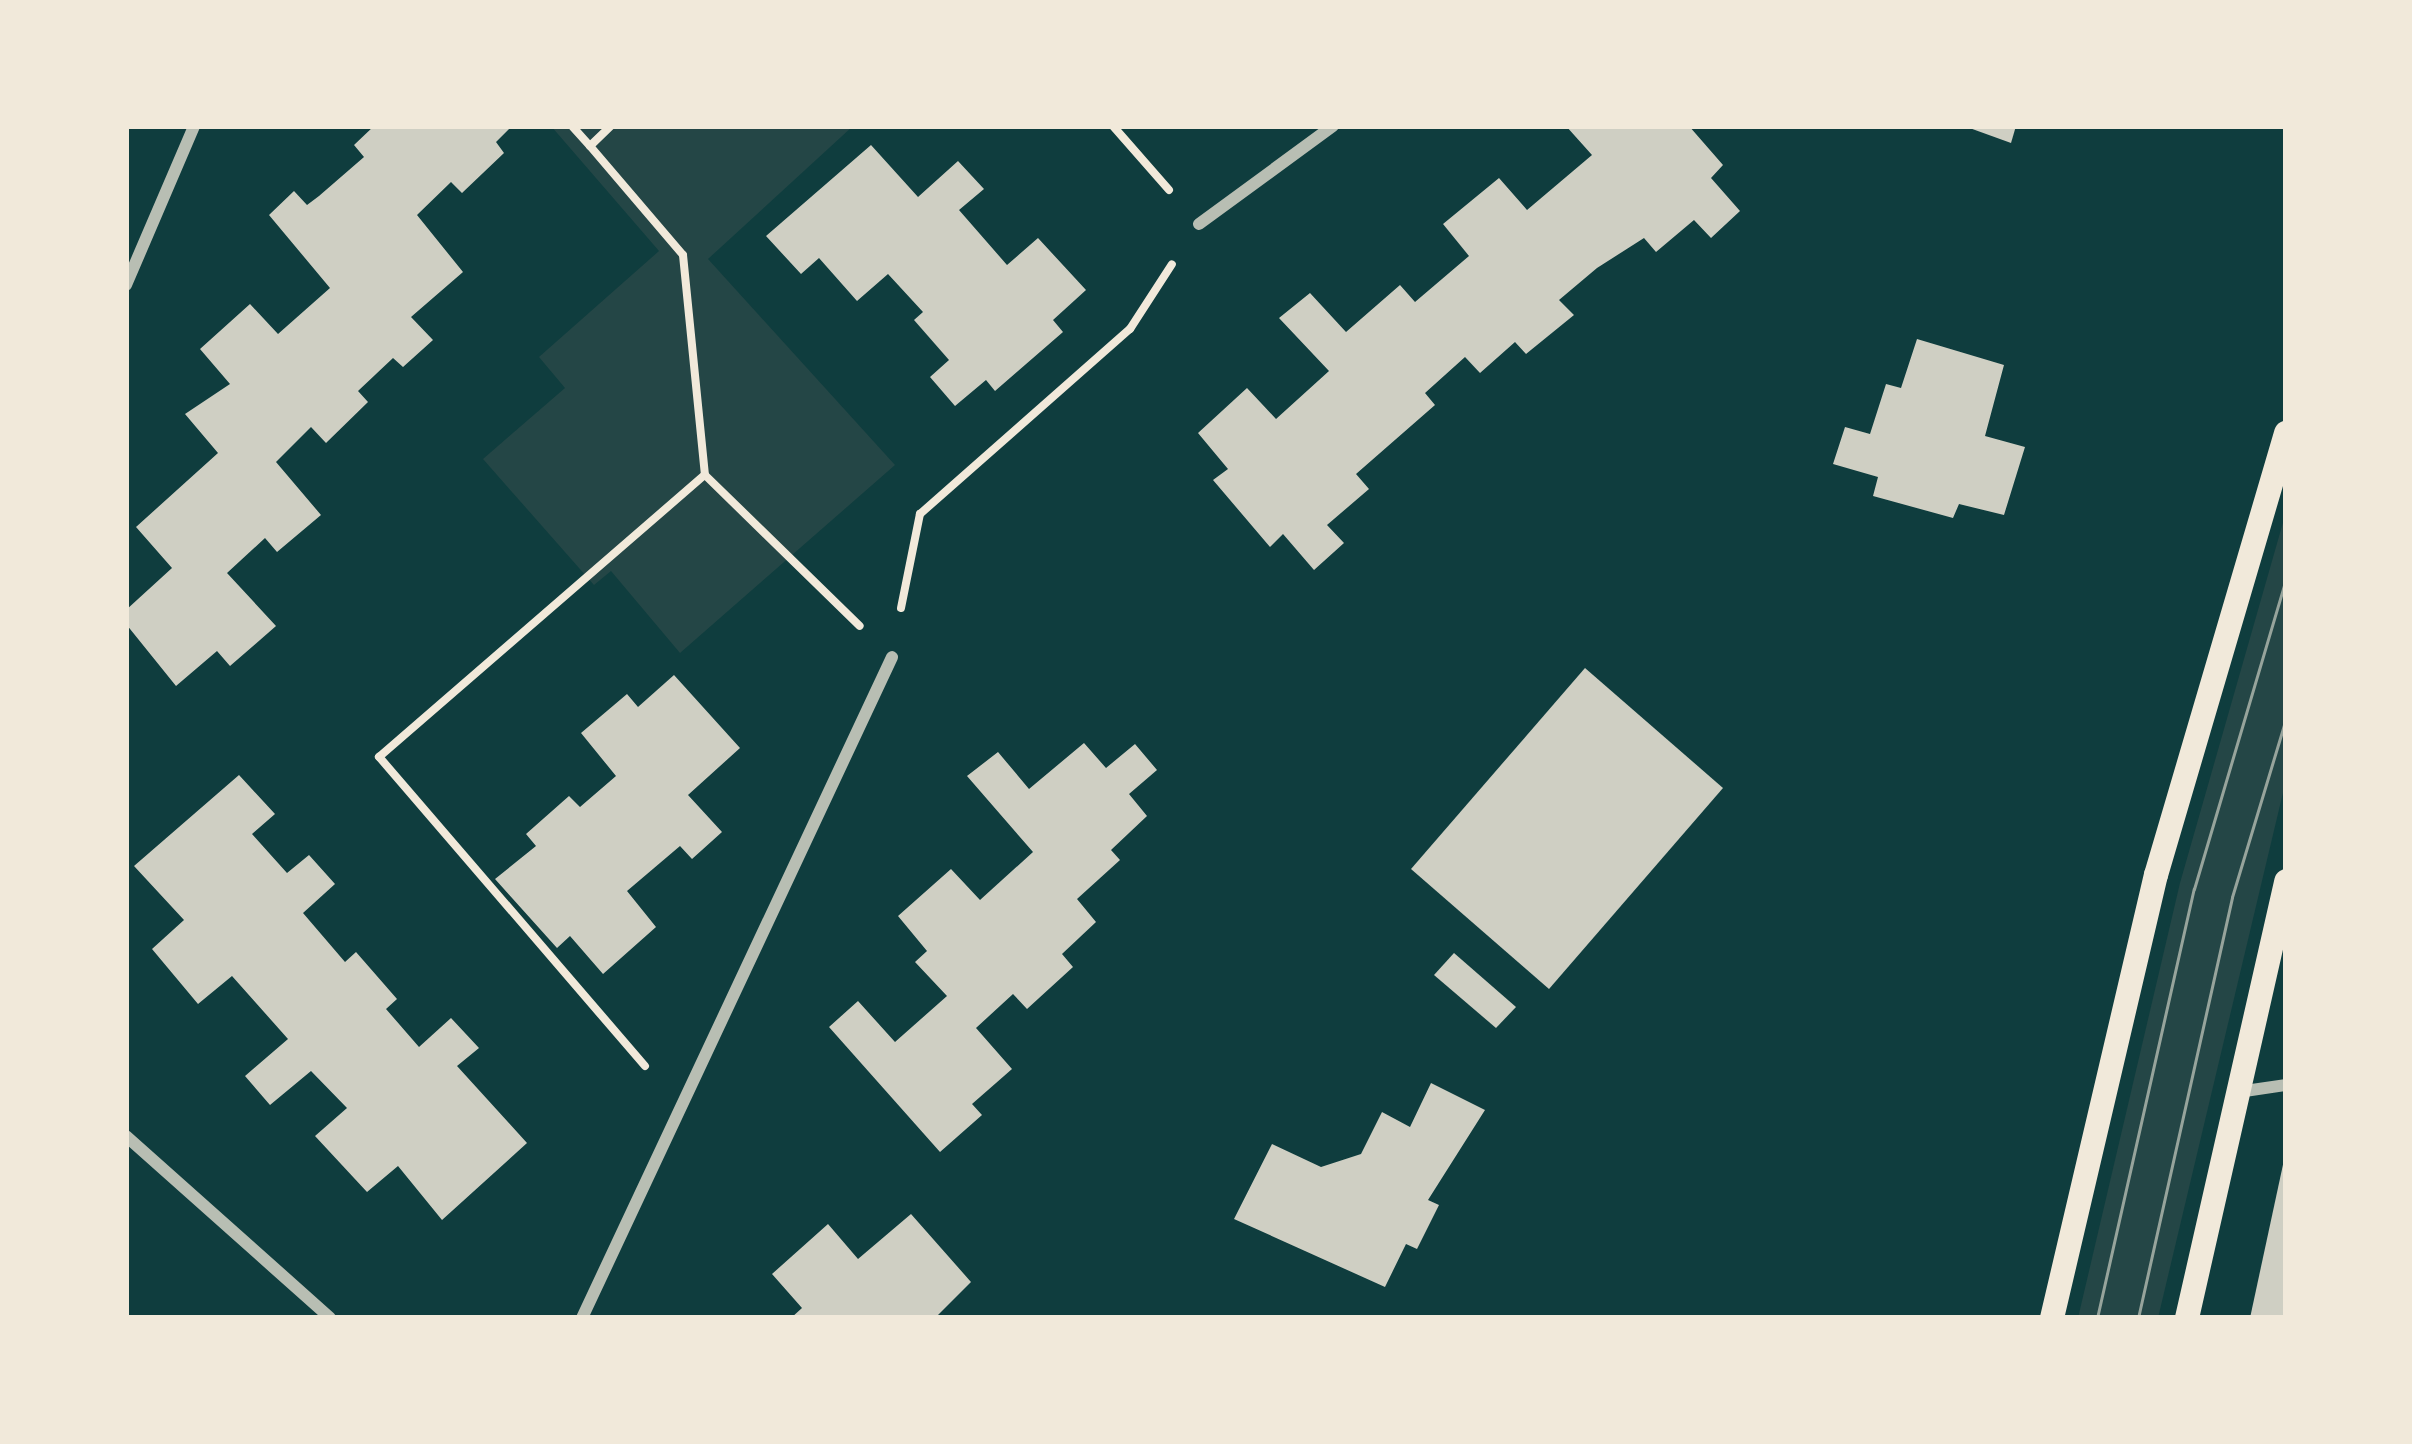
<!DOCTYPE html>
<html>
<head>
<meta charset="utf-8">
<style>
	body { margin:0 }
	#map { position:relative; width:2412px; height:1444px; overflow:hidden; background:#0f3d3e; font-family:"Roboto Condensed",sans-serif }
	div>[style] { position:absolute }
	.green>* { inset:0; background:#244646 }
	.building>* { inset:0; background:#cfcfc3 }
	.path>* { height:8px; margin:-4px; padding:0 4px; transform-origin:4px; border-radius:4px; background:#f1e9da }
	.minor>* { height:12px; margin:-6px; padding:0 6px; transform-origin:6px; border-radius:6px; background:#b8beb3 }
	.secondary>* { height:24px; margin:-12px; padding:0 12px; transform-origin:12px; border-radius:12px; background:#f1e9da }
	.tram>* { height:3px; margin:-1.5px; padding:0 1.5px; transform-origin:1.5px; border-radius:1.5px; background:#97a49c }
	span { translate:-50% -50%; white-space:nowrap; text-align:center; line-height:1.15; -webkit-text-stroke:9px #f1e9da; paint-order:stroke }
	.frame { position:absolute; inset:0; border:129px solid #f1e9da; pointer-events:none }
</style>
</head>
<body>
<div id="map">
	<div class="green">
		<div style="clip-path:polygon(551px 126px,853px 126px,708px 259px,895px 465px,680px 653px,611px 571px,594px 585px,483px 459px,565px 388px,539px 357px,659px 251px)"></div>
		<div style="clip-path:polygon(2286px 512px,2286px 780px,2158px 1318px,2078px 1318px,2180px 883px)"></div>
	</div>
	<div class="building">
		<div style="clip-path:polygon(374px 126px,512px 126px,496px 142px,504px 153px,462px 193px,451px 182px,417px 215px,463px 272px,411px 317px,433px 340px,403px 367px,393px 358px,358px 391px,368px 402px,326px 443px,311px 427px,276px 462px,321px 515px,277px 552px,265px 538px,227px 573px,276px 626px,230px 666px,217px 651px,176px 686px,126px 624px,126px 610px,172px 568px,136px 527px,218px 453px,185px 414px,230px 384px,200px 349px,250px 304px,278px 334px,330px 288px,269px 215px,294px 191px,307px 205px,319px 196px,364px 157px,354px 145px)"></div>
		<div style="clip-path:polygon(1566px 126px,1689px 126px,1723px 165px,1711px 178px,1740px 211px,1711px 238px,1694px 220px,1656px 252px,1644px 238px,1597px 268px,1559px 300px,1574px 315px,1526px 354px,1515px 342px,1480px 373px,1465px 357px,1425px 393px,1435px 405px,1356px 474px,1369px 489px,1327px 525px,1344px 543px,1314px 570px,1283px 534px,1270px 547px,1213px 480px,1228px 469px,1198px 433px,1247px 388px,1276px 419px,1329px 371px,1279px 318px,1310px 293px,1346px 332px,1400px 285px,1415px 302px,1469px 256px,1443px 224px,1499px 178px,1527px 210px,1592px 155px)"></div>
		<div style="clip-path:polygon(1964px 126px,2016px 126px,2011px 143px)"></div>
		<div style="clip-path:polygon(871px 145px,918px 197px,958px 161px,984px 189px,959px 210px,1007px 265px,1038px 238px,1086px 290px,1053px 320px,1063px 332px,995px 391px,986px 380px,955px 406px,930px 377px,949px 360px,914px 320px,923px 312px,888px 274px,857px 301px,819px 258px,801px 274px,766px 236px)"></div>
		<div style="clip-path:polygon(1917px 339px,2004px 365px,1985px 436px,2025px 447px,2004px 515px,1959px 504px,1953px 518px,1873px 496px,1878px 477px,1833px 464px,1845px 427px,1870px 434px,1886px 384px,1901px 388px)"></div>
		<div style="clip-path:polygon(1585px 668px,1723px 788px,1549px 989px,1411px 869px)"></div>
		<div style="clip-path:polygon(674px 675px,740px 748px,688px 795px,722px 832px,692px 859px,680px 846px,627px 891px,656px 927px,603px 974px,570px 936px,557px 948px,495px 879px,536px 846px,526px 834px,569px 796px,580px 807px,616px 776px,581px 733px,627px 694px,638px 707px)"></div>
		<div style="clip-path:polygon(1084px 743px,1106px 768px,1135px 744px,1157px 770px,1129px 794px,1147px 816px,1111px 850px,1120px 860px,1077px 899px,1096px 922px,1062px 954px,1073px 967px,1027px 1009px,1013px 994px,976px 1028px,1012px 1069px,972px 1104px,982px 1115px,940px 1152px,829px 1027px,858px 1001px,895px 1042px,947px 996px,915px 962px,927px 951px,898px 916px,951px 869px,980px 900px,1033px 852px,967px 776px,998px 752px,1029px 789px)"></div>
		<div style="clip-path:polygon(239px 775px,275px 814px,252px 834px,287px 873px,309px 855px,335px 884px,303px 913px,345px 962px,356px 952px,397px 999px,386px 1009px,419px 1047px,451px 1018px,479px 1048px,457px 1066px,527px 1143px,442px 1220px,398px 1166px,367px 1192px,315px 1136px,347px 1108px,311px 1071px,270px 1105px,245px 1076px,288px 1039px,232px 976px,198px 1004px,152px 949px,184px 920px,134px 866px)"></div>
		<div style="clip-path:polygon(1454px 953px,1516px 1007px,1496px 1028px,1434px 975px)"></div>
		<div style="clip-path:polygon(1431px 1083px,1485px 1110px,1428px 1200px,1439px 1205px,1417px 1249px,1406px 1244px,1385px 1287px,1234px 1219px,1272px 1144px,1321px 1167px,1361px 1154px,1382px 1112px,1410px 1127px)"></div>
		<div style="clip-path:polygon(2284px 1160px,2286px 1318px,2250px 1318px)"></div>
		<div style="clip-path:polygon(911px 1214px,971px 1282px,935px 1318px,791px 1318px,802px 1308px,772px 1274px,828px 1224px,858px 1259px)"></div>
	</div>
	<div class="path">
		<div style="left:572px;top:126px;width:27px;rotate:48deg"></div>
		<div style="left:590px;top:146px;width:29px;rotate:-44deg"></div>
		<div style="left:1113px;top:126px;width:85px;rotate:48.8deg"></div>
		<div style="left:590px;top:146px;width:143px;rotate:49.5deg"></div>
		<div style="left:683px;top:255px;width:221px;rotate:84.3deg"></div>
		<div style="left:705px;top:475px;width:216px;rotate:44.3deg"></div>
		<div style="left:901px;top:608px;width:96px;rotate:-78.6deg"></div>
		<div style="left:920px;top:514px;width:280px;rotate:-41.4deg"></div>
		<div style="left:1130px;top:329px;width:77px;rotate:-57.1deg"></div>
		<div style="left:645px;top:1066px;width:408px;rotate:-130.7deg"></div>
		<div style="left:379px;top:757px;width:431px;rotate:-40.9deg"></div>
	</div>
	<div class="minor">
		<div style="left:1199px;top:224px;width:166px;rotate:-36.2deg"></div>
		<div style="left:126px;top:285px;width:173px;rotate:-66.8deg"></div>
		<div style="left:2238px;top:1092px;width:49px;rotate:-8.3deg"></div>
		<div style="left:126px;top:1136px;width:273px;rotate:41.7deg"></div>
		<div style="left:582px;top:1318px;width:730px;rotate:-64.87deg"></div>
	</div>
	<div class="secondary">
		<div style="left:2052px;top:1318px;width:455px;rotate:-76.8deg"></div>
		<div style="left:2156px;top:875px;width:461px;rotate:-73.6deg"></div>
		<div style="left:2187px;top:1318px;width:448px;rotate:-77.2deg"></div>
	</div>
	<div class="tram">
		<div style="left:2097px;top:1318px;width:440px;rotate:-77.3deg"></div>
		<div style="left:2194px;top:889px;width:323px;rotate:-73.5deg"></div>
		<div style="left:2138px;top:1318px;width:431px;rotate:-77.4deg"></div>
		<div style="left:2232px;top:897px;width:187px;rotate:-73.2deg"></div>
	</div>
	<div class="frame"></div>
</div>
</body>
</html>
